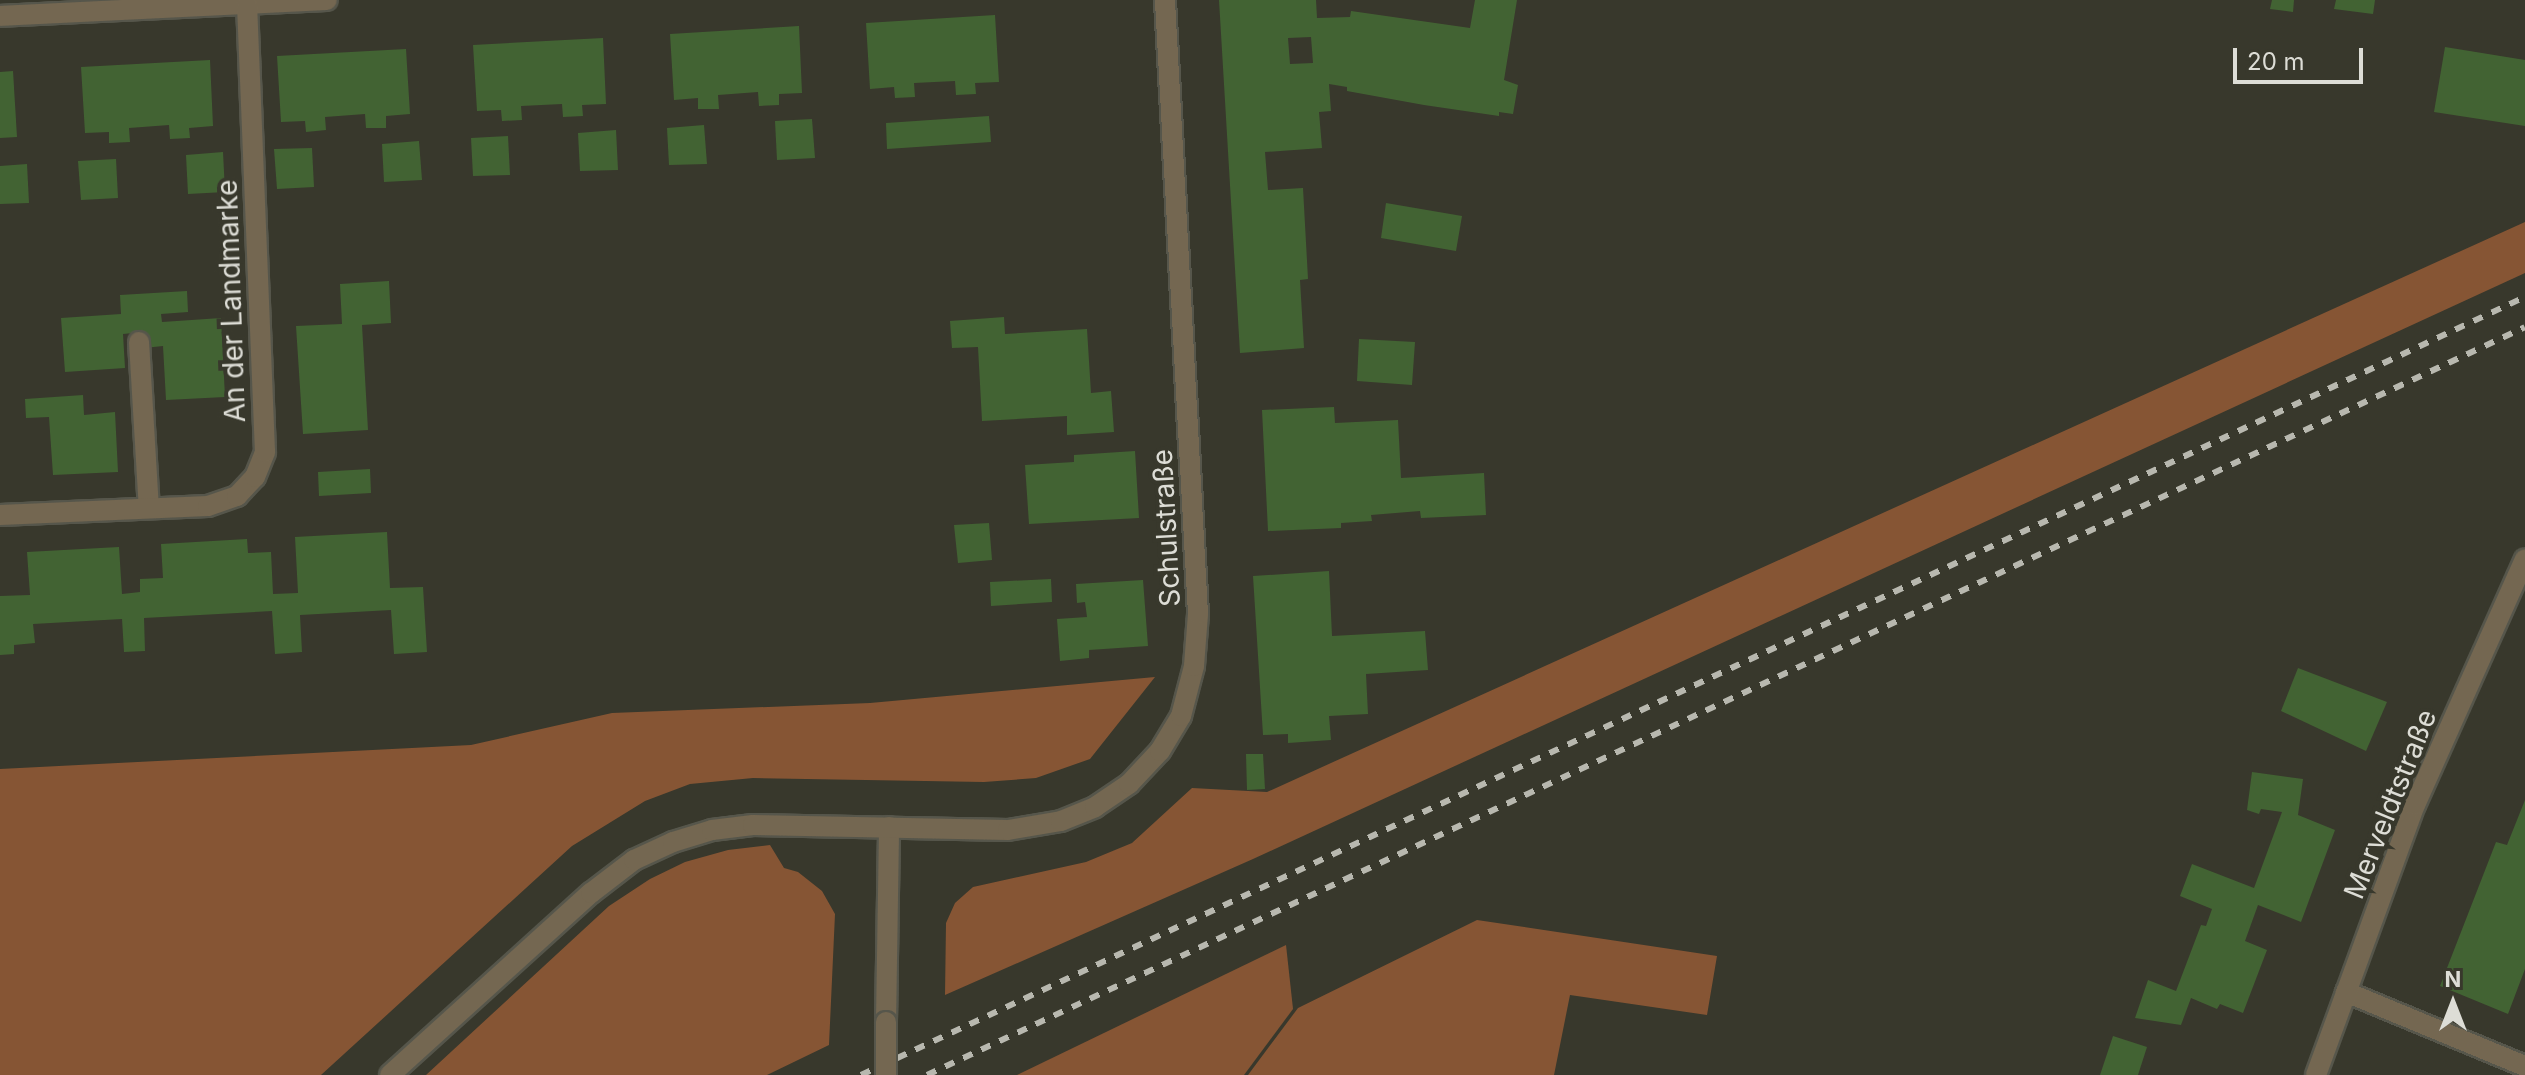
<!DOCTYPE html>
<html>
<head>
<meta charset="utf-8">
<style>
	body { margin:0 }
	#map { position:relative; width:2525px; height:1075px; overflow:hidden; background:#38382c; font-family:Inter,sans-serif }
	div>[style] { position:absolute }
	.green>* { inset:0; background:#865534 }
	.building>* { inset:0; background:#426333 }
	.roads { filter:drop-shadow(2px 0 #56564b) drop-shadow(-2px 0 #56564b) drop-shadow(0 2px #56564b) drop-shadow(0 -2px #56564b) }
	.lane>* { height:20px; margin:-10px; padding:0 10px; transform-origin:10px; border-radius:10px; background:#746751 }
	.street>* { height:20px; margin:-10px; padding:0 10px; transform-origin:10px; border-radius:10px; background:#746751 }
	.rail>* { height:6px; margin-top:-3px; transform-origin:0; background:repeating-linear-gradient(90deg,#b8b8af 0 10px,transparent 0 20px) }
	.bridges { filter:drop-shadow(2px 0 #56564b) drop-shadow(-2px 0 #56564b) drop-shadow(0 2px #56564b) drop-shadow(0 -2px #56564b) }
	.street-bridge>* { height:20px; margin:-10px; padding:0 10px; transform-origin:10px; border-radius:10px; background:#746751 }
	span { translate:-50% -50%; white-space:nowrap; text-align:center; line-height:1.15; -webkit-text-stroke:8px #38382c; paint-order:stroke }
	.street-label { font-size:28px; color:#ddddd6 }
	.north { position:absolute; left:2413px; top:963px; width:80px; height:80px; -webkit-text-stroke:6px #38382c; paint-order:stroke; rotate:0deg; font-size:22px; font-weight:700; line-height:32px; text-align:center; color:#ddddd6 }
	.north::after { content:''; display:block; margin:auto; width:28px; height:36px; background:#ddddd6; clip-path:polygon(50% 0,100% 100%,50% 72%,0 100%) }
	.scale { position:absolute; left:2233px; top:48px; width:130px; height:36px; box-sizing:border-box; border:4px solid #ddddd6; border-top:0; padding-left:10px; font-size:24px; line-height:28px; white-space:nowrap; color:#ddddd6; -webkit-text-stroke:6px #38382c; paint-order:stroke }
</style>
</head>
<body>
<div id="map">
	<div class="green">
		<div style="clip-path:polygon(2525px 222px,2525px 273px,1253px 859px,945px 995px,946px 923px,955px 903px,973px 887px,1086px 862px,1132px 843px,1192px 788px,1267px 792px)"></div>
		<div style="clip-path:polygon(1155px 677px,1090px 759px,1036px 778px,984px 782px,753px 778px,690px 784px,645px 801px,572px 846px,321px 1075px,0 1075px,0 769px,471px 745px,612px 713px,870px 703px)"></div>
		<div style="clip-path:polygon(770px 845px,784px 868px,798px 872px,822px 891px,835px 914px,829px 1045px,767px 1075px,426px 1075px,609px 906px,650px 879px,685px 862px,728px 850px)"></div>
		<div style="clip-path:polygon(1477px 920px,1717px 956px,1707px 1015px,1570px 995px,1554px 1075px,1248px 1075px,1298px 1008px)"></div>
		<div style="clip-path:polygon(1286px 945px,1293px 1009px,1244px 1075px,1017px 1075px)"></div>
	</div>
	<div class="building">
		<div style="clip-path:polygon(evenodd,1219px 0,1316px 0,1317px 18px,1350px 17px,1351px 11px,1470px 28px,1475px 0,1517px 0,1504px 80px,1518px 85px,1513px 114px,1499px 112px,1499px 116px,1424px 105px,1347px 91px,1347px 87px,1329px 84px,1331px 111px,1319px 112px,1322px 148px,1265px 152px,1268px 190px,1303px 188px,1308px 279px,1300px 280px,1304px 348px,1240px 353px,1219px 0,1311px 37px,1313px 63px,1290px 64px,1288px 38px,1311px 37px)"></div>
		<div style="clip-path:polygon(2272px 0,2294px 0,2293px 12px,2270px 9px)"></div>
		<div style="clip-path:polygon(2336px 0,2375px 0,2373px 14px,2334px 9px)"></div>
		<div style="clip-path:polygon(995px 15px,999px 82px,975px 83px,976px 94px,956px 95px,955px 81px,914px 83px,915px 97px,895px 98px,894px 87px,870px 89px,866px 23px)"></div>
		<div style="clip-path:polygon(799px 26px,802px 93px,779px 94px,779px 105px,759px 106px,758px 92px,718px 95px,719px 109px,698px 109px,698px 98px,674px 100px,670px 34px)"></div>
		<div style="clip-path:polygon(603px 38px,606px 104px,582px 105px,583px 116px,563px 117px,562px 104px,521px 106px,522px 120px,502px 121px,501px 110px,477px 111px,473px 45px)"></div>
		<div style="clip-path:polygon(2445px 47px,2525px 60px,2525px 126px,2434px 112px)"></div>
		<div style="clip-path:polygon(406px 49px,410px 114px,386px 116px,386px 128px,366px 128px,365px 114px,325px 117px,326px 130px,306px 132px,305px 121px,281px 122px,277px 56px)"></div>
		<div style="clip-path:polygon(210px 60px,213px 126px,189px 128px,190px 138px,170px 139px,169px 125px,129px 128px,130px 142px,109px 143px,109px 132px,85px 133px,81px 67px)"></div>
		<div style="clip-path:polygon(13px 71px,17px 137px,0 138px,0 72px)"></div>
		<div style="clip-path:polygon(989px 116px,991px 142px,887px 149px,886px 123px)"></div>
		<div style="clip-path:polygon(812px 119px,815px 158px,777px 160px,775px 121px)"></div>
		<div style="clip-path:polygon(704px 125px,707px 164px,669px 165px,667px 128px)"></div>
		<div style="clip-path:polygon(616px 130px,618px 170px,580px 171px,578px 133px)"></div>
		<div style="clip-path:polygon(508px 136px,510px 175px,473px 176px,471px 138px)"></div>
		<div style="clip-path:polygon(419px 141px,422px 180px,384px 182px,382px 144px)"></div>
		<div style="clip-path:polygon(312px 148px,314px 187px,277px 189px,274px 149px)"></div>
		<div style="clip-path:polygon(223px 152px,225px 192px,188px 194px,186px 155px)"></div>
		<div style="clip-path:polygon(116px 159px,118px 198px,81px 200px,78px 161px)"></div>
		<div style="clip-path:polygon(27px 164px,29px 203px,0 204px,0 166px)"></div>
		<div style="clip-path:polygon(1386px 203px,1462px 216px,1456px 251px,1381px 238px)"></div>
		<div style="clip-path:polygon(389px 281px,391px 323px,362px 325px,368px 430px,303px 434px,296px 326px,342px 324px,340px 284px)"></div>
		<div style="clip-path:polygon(187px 291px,188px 312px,161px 314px,162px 322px,221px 318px,225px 397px,166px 400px,163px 346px,144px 348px,143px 332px,123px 334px,125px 368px,65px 372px,61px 318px,121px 314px,120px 295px)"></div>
		<div style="clip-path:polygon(1004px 317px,1005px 334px,1087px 329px,1091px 393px,1111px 391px,1114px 432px,1067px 435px,1067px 416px,982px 421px,978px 347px,952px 348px,950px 321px)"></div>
		<div style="clip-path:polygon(1359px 339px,1415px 342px,1412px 385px,1357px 381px)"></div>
		<div style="clip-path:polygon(83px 395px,84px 415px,115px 412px,118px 472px,53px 475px,49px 417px,26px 418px,25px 399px)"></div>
		<div style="clip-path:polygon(1334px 407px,1335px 423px,1398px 420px,1401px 478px,1484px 473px,1486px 515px,1421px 518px,1420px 511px,1371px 515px,1372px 521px,1341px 523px,1341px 528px,1268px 531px,1262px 410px)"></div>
		<div style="clip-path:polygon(1135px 451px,1139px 518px,1029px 524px,1025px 465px,1074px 462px,1074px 455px)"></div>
		<div style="clip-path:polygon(370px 469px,371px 493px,319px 496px,318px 472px)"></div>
		<div style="clip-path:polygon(989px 523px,992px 560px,958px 563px,954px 525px)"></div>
		<div style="clip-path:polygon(387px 532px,390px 588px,423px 587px,427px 652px,394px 654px,391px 610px,300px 615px,302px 652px,275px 654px,272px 611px,144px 618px,145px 651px,124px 652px,122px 619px,33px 624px,35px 643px,14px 645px,14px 654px,0 655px,0 596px,30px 595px,27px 552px,119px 547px,122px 594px,140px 592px,140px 579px,163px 578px,161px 544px,247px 539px,248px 553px,271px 552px,273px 594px,298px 593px,295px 537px)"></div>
		<div style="clip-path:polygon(1329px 571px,1332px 636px,1425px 631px,1428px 670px,1366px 674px,1368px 714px,1329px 716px,1331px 740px,1288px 743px,1288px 734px,1263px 735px,1253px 576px)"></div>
		<div style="clip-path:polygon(1051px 579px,1052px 602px,991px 606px,990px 582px)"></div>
		<div style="clip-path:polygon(1143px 580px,1148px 646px,1089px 650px,1089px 658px,1060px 661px,1057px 619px,1087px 617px,1085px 602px,1077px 603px,1076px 584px)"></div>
		<div style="clip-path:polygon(2298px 668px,2387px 702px,2366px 751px,2281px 711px)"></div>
		<div style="clip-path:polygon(1246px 754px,1263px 754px,1265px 789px,1247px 790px)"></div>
		<div style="clip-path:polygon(2252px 772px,2303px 779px,2298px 815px,2335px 830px,2301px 922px,2258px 905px,2245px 941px,2267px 950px,2243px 1013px,2220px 1004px,2217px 1009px,2191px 998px,2181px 1025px,2135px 1018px,2148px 980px,2176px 991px,2201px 925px,2206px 926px,2212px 909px,2180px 896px,2192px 864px,2254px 888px,2282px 812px,2261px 809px,2259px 814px,2247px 810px)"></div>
		<div style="clip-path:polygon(2525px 800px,2525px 969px,2508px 1014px,2440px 986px,2496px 842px,2507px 845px)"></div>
		<div style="clip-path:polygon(2113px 1036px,2147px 1047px,2138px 1075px,2100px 1075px)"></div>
	</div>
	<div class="roads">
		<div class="lane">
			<div style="left:139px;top:342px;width:166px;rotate:86.6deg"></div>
		</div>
		<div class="street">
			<div style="left:0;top:16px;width:327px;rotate:-2.8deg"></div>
			<div style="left:0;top:515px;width:208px;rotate:-2.5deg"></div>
			<div style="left:208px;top:506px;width:31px;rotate:-19deg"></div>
			<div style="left:237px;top:496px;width:26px;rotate:-47deg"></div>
			<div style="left:255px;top:477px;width:27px;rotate:-68deg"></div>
			<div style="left:265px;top:452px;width:447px;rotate:-92.3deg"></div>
			<div style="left:2346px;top:992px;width:194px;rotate:22.5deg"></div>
			<div style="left:886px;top:1022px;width:195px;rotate:-89.1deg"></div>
			<div style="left:390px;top:1075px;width:271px;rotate:-42.2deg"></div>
			<div style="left:591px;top:893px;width:54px;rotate:-37.5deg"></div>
			<div style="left:634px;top:860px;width:43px;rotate:-24.8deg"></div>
			<div style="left:673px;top:842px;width:41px;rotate:-17.1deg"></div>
			<div style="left:712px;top:830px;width:41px;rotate:-7deg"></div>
			<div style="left:753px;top:825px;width:255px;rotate:1.1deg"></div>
			<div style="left:1008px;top:830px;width:54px;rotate:-9.6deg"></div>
			<div style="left:1061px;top:821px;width:37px;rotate:-22deg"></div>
			<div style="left:1095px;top:807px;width:41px;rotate:-34.1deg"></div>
			<div style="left:1129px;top:784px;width:45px;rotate:-46.8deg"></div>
			<div style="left:1160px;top:751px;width:41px;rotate:-59deg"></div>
			<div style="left:1181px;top:716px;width:52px;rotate:-75.4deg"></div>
			<div style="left:1194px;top:666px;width:52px;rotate:-85.6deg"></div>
			<div style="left:1198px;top:614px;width:615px;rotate:-93.08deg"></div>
			<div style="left:2316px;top:1075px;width:288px;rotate:-69.9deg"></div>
			<div style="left:2415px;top:805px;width:269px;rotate:-65.9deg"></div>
		</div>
	</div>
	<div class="rail">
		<div style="left:861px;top:1075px;width:1837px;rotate:-25.06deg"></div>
		<div style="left:927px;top:1075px;width:1764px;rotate:-25.08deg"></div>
	</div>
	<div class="bridges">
		<div class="street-bridge">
			<div style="left:886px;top:1022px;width:53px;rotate:90deg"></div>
		</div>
	</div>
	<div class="street-label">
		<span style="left:231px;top:301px;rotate:-92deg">An der Landmarke</span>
		<span style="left:1166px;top:528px;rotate:-93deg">Schulstraße</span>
		<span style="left:2390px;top:804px;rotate:-68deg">Merveldtstraße</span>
	</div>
	<div class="north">N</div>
	<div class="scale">20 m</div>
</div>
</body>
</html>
